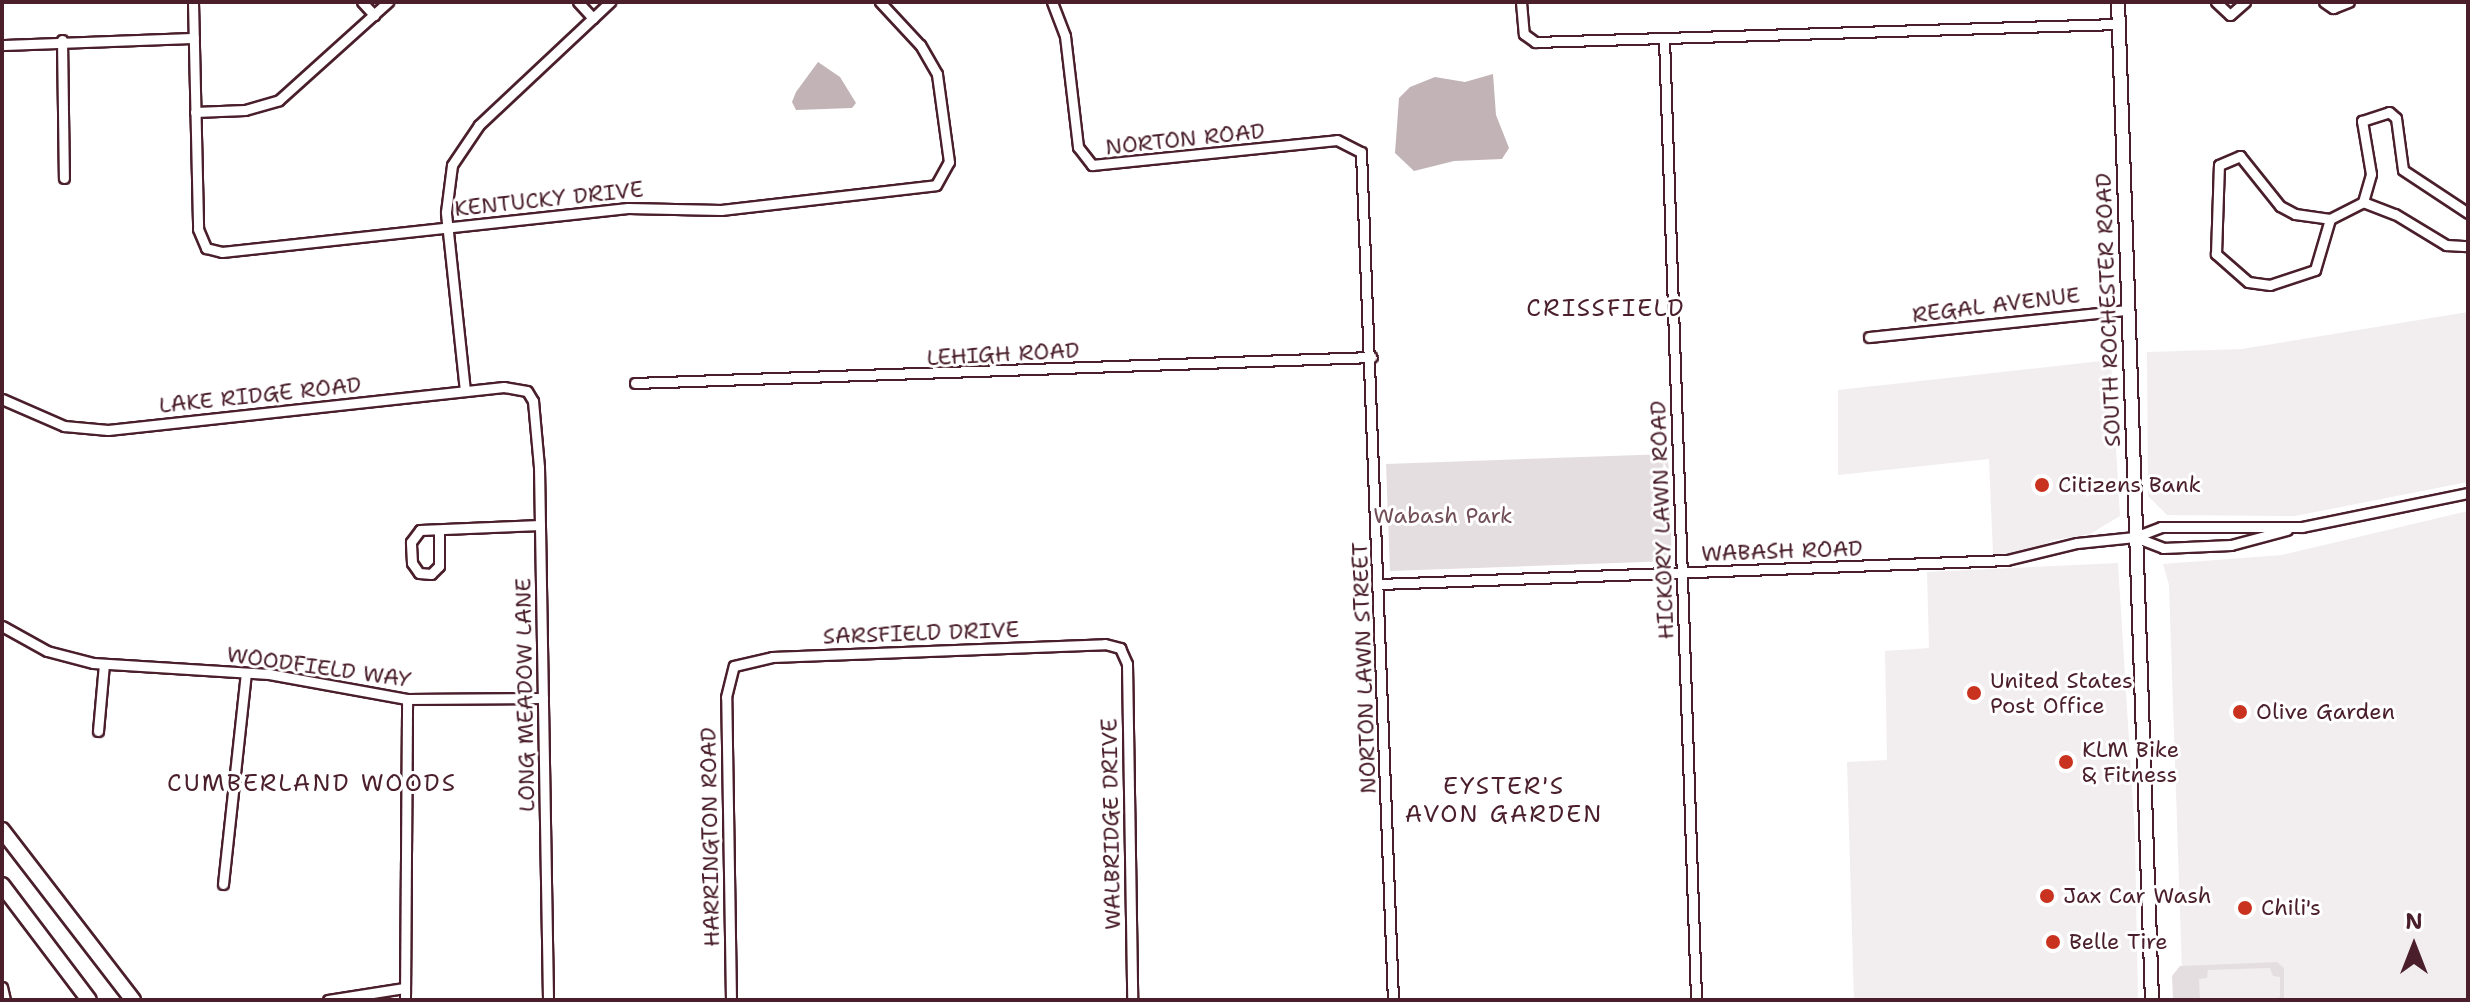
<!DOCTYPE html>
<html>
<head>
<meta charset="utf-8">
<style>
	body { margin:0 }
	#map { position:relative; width:2470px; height:1002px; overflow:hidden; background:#fff; font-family:"Shantell Sans",sans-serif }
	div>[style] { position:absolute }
	.built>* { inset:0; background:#f2eeef }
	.green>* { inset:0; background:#e5dee0 }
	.water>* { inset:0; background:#c1b3b6 }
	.roads { filter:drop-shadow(2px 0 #4a1f2b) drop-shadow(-2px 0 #4a1f2b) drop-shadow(0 2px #4a1f2b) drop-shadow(0 -2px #4a1f2b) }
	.minor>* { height:9px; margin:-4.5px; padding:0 4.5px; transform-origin:4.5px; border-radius:4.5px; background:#fff }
	.major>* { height:12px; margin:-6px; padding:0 6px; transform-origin:6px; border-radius:6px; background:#fff }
	.highway>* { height:14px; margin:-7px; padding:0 7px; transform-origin:7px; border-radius:7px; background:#fff }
	.dots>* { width:22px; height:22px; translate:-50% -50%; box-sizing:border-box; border:4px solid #fff; border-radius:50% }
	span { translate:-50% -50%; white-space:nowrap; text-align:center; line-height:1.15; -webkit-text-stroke:6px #fff; paint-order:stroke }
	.street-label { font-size:22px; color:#4a1f2b }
	.poi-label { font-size:22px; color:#4a1f2b }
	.left { translate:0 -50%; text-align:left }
	.park-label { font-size:22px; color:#714f58 }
	.neighbourhood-label { font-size:24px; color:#4a1f2b; letter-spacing:2px }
	.frame { position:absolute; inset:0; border:4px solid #4a1f2b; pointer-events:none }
	.north { position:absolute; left:2374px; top:906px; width:80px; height:80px; -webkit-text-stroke:6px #fff; paint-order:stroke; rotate:0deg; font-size:22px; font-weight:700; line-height:32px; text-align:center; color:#4a1f2b }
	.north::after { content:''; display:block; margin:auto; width:28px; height:36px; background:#4a1f2b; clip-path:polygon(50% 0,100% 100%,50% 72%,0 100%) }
</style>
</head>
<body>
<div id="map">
	<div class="built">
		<div style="clip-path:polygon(2468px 312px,2468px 482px,2295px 516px,2167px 515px,2148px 496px,2147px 352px,2242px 349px)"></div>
		<div style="clip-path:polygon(2111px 360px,2120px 516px,2090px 534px,2054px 540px,2025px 553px,1993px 554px,1989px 459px,1838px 475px,1838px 390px)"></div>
		<div style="clip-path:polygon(2468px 511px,2468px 1000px,2183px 1000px,2169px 585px,2163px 564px,2282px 555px)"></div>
		<div style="clip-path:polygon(2118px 563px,2135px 837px,2138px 1000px,1854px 1000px,1847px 762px,1887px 760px,1885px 651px,1929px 648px,1927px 572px)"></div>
	</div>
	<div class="green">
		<div style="clip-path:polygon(1668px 454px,1672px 561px,1390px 571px,1386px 464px)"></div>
		<div style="clip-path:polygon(2277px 962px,2284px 968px,2284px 1000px,2272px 1000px,2280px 997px,2280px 977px,2273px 976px,2270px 968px,2208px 970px,2207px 978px,2199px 979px,2200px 1000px,2173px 1000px,2172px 976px,2180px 966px)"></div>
	</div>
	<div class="water">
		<div style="clip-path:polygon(818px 62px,840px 77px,856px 103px,852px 108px,796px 110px,792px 102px,796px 92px)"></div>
		<div style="clip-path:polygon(1493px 74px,1496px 115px,1509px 148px,1502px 159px,1454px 161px,1414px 171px,1395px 153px,1399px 98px,1410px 87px,1435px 77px,1465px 82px)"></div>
	</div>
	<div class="roads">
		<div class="minor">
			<div style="left:193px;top:2px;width:227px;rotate:88.7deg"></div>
			<div style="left:198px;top:229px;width:21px;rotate:67deg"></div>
			<div style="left:206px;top:248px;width:16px;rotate:14deg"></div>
			<div style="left:222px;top:252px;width:408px;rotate:-6.2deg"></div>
			<div style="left:628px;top:208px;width:93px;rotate:1.2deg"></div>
			<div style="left:721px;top:210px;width:216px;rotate:-6.6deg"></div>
			<div style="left:936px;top:185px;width:26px;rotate:-61deg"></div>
			<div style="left:949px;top:162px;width:89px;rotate:-97.8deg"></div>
			<div style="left:937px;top:74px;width:34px;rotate:-120deg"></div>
			<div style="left:920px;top:45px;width:59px;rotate:-132.9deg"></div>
			<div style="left:362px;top:2px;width:18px;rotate:47deg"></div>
			<div style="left:578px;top:2px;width:22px;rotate:47deg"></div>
			<div style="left:1052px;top:2px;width:36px;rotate:69deg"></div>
			<div style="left:1065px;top:36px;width:112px;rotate:83.3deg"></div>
			<div style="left:1078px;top:147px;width:23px;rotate:52deg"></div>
			<div style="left:1092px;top:165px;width:246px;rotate:-5.8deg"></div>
			<div style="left:1337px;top:140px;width:27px;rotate:27deg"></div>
			<div style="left:1361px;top:152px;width:849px;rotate:87.84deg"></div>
			<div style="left:1521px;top:2px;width:32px;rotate:85deg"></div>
			<div style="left:1524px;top:34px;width:14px;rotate:36deg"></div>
			<div style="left:1535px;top:42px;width:583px;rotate:-1.77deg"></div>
			<div style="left:2216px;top:2px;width:19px;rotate:43deg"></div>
			<div style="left:2230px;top:15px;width:20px;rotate:-41deg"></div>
			<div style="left:2324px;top:2px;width:11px;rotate:34deg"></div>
			<div style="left:2333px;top:8px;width:17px;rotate:-21deg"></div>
			<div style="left:1664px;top:38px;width:963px;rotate:88.09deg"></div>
			<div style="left:62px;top:40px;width:138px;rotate:89.2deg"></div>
			<div style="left:2px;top:45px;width:192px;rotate:-2.1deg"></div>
			<div style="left:195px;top:112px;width:50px;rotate:-2.3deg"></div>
			<div style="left:245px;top:110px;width:35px;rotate:-16deg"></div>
			<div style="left:279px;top:100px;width:147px;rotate:-42deg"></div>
			<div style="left:2363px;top:202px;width:34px;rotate:21deg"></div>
			<div style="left:2395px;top:214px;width:60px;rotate:31.3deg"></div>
			<div style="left:2446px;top:245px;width:22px;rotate:3deg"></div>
			<div style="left:2330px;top:219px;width:53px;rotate:106.4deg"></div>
			<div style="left:2315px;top:270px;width:47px;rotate:161.6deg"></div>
			<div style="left:2270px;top:285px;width:22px;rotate:-172deg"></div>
			<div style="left:2248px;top:282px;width:43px;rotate:-138.8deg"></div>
			<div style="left:2216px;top:254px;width:89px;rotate:-88.1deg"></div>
			<div style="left:2219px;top:165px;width:23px;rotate:-23deg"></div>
			<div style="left:2240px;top:156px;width:64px;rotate:51.3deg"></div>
			<div style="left:2280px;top:206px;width:17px;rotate:28deg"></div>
			<div style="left:2295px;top:214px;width:35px;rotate:8deg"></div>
			<div style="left:2330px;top:219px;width:37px;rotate:-27deg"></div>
			<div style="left:2363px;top:202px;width:29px;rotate:-74deg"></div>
			<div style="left:2371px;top:174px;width:54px;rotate:-99.6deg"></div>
			<div style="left:2362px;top:121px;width:28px;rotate:-18deg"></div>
			<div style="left:2389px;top:112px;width:9px;rotate:41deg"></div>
			<div style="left:2396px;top:118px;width:52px;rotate:82.3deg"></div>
			<div style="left:2403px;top:170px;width:78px;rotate:33.5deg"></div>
			<div style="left:1869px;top:337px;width:260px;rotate:-6deg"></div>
			<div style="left:635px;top:383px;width:737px;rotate:-2.02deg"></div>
			<div style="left:465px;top:391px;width:180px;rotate:-96.1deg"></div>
			<div style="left:446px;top:212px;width:47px;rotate:-82.7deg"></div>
			<div style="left:452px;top:165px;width:48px;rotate:-56deg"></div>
			<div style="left:479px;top:125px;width:180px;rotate:-43.2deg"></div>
			<div style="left:2px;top:399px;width:68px;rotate:23.5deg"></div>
			<div style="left:64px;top:426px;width:44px;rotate:5.2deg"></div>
			<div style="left:108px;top:430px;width:398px;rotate:-6.2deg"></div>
			<div style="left:504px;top:387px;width:23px;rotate:10deg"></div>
			<div style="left:527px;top:391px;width:12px;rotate:59deg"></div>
			<div style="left:533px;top:401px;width:66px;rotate:84.8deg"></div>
			<div style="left:539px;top:467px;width:533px;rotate:89.03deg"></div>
			<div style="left:439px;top:531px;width:35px;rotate:90deg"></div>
			<div style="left:439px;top:566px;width:11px;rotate:135deg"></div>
			<div style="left:431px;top:574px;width:12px;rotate:-175deg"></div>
			<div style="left:419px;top:573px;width:12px;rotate:-125deg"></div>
			<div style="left:412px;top:563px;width:21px;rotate:-93deg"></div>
			<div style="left:411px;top:542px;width:15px;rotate:-53deg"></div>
			<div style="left:420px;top:530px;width:120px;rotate:-2.4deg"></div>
			<div style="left:2135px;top:537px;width:30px;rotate:21deg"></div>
			<div style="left:2163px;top:548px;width:68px;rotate:-2.5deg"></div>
			<div style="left:2231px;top:545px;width:58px;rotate:-15deg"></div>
			<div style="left:1380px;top:584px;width:627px;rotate:-2.19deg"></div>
			<div style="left:2007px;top:560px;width:72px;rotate:-13.7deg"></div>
			<div style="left:2077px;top:543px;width:58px;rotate:-5.9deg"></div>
			<div style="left:2135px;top:537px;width:28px;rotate:-21deg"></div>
			<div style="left:2161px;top:527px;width:141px"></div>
			<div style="left:2302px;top:527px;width:169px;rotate:-11.6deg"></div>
			<div style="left:2px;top:626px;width:51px;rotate:29.1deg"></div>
			<div style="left:47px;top:651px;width:48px;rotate:14.6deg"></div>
			<div style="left:93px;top:663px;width:176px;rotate:3.6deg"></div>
			<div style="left:269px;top:674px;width:140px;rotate:10.3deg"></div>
			<div style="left:407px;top:699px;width:136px;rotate:-0.4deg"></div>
			<div style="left:98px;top:731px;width:67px;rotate:-84.9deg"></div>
			<div style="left:223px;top:884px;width:212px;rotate:-83.8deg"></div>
			<div style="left:2px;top:987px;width:13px;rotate:77deg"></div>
			<div style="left:328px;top:1000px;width:77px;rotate:-9deg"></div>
			<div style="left:405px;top:1000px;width:301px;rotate:-89.6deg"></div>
			<div style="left:731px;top:1000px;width:303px;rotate:-90.9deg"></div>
			<div style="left:726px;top:697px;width:32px;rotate:-76deg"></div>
			<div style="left:734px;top:666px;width:39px;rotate:-13deg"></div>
			<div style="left:772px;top:657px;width:333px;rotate:-2.2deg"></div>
			<div style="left:1105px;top:644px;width:16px;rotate:15deg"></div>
			<div style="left:1120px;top:648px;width:17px;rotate:66deg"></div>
			<div style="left:1127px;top:664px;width:336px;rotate:89.1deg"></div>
		</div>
		<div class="major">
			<div style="left:2118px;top:2px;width:999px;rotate:88.05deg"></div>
		</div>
		<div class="highway">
			<div style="left:2px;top:830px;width:215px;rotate:52.4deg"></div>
			<div style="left:2px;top:885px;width:144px;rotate:52.9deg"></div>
		</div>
	</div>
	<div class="dots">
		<div style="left:2042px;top:485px;background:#c8321e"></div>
		<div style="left:1974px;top:693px;background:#c8321e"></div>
		<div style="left:2240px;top:712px;background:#c8321e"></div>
		<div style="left:2066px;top:762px;background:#c8321e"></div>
		<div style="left:2047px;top:896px;background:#c8321e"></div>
		<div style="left:2245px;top:908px;background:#c8321e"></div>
		<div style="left:2053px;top:942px;background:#c8321e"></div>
	</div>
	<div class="street-label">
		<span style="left:1185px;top:139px;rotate:-6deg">NORTON ROAD</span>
		<span style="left:549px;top:199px;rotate:-6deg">KENTUCKY DRIVE</span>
		<span style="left:1996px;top:305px;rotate:-7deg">REGAL AVENUE</span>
		<span style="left:2108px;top:310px;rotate:-92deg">SOUTH ROCHESTER ROAD</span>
		<span style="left:1003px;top:354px;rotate:-3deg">LEHIGH ROAD</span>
		<span style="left:260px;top:395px;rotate:-6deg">LAKE RIDGE ROAD</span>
		<span style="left:1662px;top:520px;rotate:-92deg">HICKORY LAWN ROAD</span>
		<span style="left:1782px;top:551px;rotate:-2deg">WABASH ROAD</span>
		<span style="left:921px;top:633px;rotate:-2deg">SARSFIELD DRIVE</span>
		<span style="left:319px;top:667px;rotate:8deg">WOODFIELD WAY</span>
		<span style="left:1364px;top:668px;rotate:-92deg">NORTON LAWN STREET</span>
		<span style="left:525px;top:695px;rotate:-91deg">LONG MEADOW LANE</span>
		<span style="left:1111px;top:824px;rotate:-91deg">WALBRIDGE DRIVE</span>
		<span style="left:710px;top:837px;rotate:-91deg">HARRINGTON ROAD</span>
	</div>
	<div class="poi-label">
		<span class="left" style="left:2058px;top:485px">Citizens Bank</span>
		<span class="left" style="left:1990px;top:693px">United States<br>Post Office</span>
		<span class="left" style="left:2256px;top:712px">Olive Garden</span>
		<span class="left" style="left:2082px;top:762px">KLM Bike<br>&amp; Fitness</span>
		<span class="left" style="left:2063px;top:896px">Jax Car Wash</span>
		<span class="left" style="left:2261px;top:908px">Chili's</span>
		<span class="left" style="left:2069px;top:942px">Belle Tire</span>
	</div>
	<div class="park-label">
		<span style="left:1443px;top:516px">Wabash Park</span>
	</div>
	<div class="neighbourhood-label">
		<span style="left:1606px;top:309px">CRISSFIELD</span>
		<span style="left:312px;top:784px">CUMBERLAND WOODS</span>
		<span style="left:1504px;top:801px">EYSTER'S<br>AVON GARDEN</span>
	</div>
	<div class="frame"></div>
	<div class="north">N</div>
</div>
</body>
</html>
